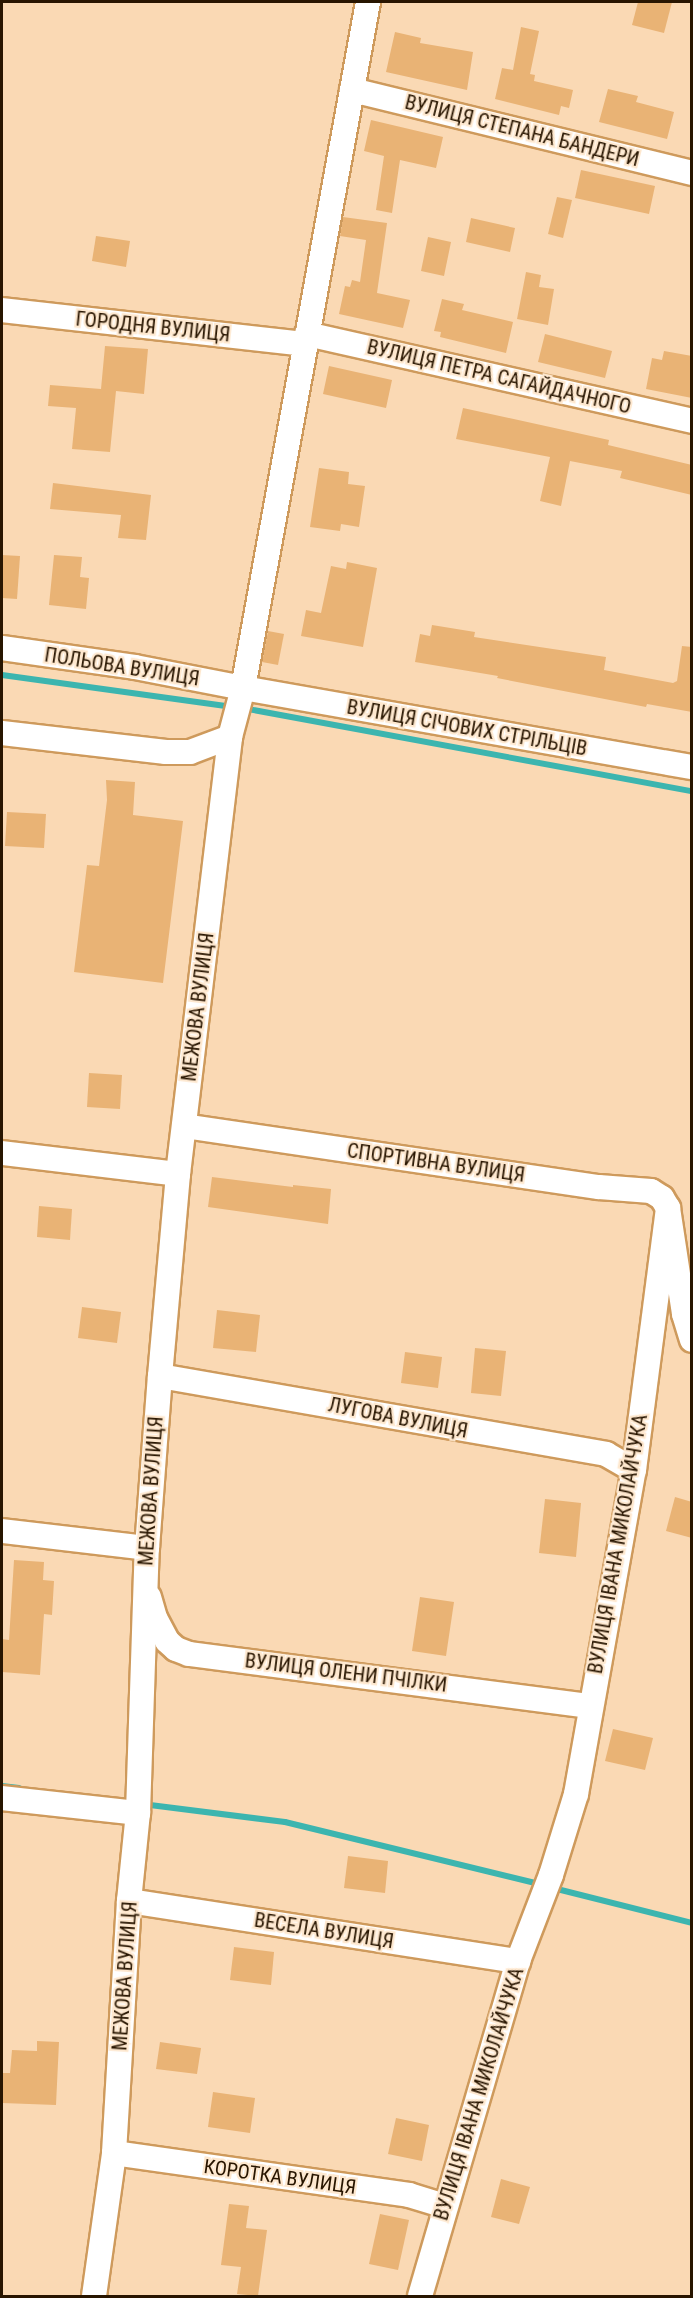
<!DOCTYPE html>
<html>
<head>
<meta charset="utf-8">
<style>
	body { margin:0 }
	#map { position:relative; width:693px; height:2298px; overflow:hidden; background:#fad9b4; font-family:"Roboto Condensed",sans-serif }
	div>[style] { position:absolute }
	.stream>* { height:6px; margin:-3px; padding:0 3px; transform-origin:3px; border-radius:3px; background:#3cb5af }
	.building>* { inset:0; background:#e9b375 }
	.roads { filter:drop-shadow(2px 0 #ce9a5c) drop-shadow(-2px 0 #ce9a5c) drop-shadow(0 2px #ce9a5c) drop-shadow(0 -2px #ce9a5c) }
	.minor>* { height:24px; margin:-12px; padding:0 12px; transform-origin:12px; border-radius:12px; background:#fff }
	span { translate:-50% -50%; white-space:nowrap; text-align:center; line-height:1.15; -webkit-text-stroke:4.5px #fee8cf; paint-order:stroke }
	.street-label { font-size:20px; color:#281500 }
	.frame { position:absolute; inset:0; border:3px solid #281500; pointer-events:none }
</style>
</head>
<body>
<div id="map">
	<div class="stream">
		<div style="left:2px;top:675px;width:224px;rotate:7.9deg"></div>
		<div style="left:248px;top:709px;width:452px;rotate:10.5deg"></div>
		<div style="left:2px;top:1786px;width:17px;rotate:7deg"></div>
		<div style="left:150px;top:1805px;width:136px;rotate:7.2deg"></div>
		<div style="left:285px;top:1822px;width:266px;rotate:13.7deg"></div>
		<div style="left:553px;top:1888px;width:143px;rotate:14.1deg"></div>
	</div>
	<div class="building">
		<div style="clip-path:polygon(638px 2px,672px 2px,664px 33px,632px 25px)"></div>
		<div style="clip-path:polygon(521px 27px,539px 31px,530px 74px,535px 75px,534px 81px,573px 90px,569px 108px,561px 106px,559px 115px,495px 99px,502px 68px,513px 70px)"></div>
		<div style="clip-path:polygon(395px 32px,421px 38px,420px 43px,473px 52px,467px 90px,386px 72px)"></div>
		<div style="clip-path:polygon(608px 89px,638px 96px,636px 102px,674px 112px,667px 139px,599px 122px)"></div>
		<div style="clip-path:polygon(371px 120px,443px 137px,436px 168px,400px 160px,392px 213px,376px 210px,384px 156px,364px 151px)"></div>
		<div style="clip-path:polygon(581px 170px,655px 186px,649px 214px,575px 198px)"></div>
		<div style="clip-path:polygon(557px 197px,572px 200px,563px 238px,548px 234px)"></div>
		<div style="clip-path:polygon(343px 217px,387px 223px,377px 293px,410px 300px,403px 328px,339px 314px,345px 286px,350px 287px,352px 280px,360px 282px,366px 240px,340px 236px)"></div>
		<div style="clip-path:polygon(471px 218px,515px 228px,510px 252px,466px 242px)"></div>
		<div style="clip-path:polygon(96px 236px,130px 241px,126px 267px,92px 261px)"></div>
		<div style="clip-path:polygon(428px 237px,451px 242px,444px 276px,421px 271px)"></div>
		<div style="clip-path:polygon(526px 272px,541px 275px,539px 287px,554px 289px,548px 325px,517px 319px)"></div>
		<div style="clip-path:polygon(442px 299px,464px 304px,462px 310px,513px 322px,506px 353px,440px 337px,441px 332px,434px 331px)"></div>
		<div style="clip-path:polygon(545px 334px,612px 351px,605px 378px,538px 362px)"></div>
		<div style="clip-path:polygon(105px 346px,148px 349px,144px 394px,116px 391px,110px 452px,72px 449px,76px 408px,48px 406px,50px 385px,101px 389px)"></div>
		<div style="clip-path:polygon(664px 351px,692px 356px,692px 398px,646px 389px,652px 358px,662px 360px)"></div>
		<div style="clip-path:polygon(329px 366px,392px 380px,386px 408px,323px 394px)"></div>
		<div style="clip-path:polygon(463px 408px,609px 440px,608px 445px,692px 465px,692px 495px,620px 478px,622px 471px,570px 461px,561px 506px,540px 501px,550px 457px,456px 439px)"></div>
		<div style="clip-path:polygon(319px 468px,349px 472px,348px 484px,365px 486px,359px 527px,341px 524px,340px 531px,310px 527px)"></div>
		<div style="clip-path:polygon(53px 483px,151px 495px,146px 540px,118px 538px,121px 515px,50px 509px)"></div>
		<div style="clip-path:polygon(2px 555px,20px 556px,17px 599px,2px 598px)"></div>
		<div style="clip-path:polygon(54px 555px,82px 557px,80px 577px,89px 578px,86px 609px,49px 605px)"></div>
		<div style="clip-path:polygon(347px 562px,377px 568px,363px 647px,301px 636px,306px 610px,321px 613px,331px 566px,346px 569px)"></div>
		<div style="clip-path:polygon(432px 625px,475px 632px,474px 637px,606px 657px,604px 670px,673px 683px,677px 681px,682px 646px,692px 647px,692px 712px,647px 704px,646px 707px,497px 678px,498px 676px,415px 662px,420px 634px,430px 636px)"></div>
		<div style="clip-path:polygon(268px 631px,284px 634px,278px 665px,262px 662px)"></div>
		<div style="clip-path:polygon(106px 780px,135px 782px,133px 815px,183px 821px,163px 983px,74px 972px,87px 865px,99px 866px,107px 800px)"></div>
		<div style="clip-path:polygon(7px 812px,46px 814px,44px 848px,5px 846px)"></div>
		<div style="clip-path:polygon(89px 1073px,122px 1075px,120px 1109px,87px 1107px)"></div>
		<div style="clip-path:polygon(212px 1177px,293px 1187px,293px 1185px,331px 1189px,328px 1224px,208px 1207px)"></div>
		<div style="clip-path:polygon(39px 1206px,72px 1209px,70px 1240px,37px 1237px)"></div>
		<div style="clip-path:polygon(82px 1307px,121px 1312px,117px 1343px,78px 1338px)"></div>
		<div style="clip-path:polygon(217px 1310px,260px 1315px,256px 1352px,213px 1348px)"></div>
		<div style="clip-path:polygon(475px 1348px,506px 1351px,501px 1396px,471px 1393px)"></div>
		<div style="clip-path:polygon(405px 1352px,442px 1357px,438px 1388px,401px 1383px)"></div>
		<div style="clip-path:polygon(675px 1497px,692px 1502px,692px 1538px,666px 1531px)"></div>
		<div style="clip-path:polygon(545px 1499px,581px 1503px,576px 1557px,539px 1553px)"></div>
		<div style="clip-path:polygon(14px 1560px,44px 1562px,43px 1580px,54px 1581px,52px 1615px,44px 1614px,40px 1675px,2px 1672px,2px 1639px,9px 1640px)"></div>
		<div style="clip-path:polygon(420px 1597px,454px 1602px,446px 1656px,412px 1651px)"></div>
		<div style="clip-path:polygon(613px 1729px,653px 1738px,645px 1770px,605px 1761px)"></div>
		<div style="clip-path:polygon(348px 1856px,388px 1861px,385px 1893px,344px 1888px)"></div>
		<div style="clip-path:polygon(234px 1947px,274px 1952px,271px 1985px,230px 1980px)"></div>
		<div style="clip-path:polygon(37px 2041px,59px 2042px,56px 2105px,2px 2103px,2px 2073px,10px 2073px,12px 2050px,37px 2051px)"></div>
		<div style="clip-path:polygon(160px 2042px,201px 2048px,197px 2074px,156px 2069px)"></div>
		<div style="clip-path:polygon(213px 2092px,255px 2098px,250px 2133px,208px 2127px)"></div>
		<div style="clip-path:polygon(396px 2118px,429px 2125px,422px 2161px,388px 2154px)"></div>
		<div style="clip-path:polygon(501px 2179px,530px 2187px,519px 2224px,491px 2217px)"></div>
		<div style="clip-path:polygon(229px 2204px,249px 2206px,246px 2228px,267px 2230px,258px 2296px,237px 2294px,241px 2267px,221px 2265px)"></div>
		<div style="clip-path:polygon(380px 2214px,409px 2220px,398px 2270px,369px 2264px)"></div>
	</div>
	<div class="roads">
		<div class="minor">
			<div style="left:352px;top:90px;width:350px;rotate:13.7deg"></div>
			<div style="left:2px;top:310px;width:305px;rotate:6.4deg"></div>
			<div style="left:307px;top:334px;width:395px;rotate:12.7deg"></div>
			<div style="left:2px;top:648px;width:134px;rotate:8.1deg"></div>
			<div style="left:135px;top:667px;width:110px;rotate:11deg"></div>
			<div style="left:243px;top:688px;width:456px;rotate:10deg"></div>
			<div style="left:2px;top:733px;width:165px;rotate:6.6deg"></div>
			<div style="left:166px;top:752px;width:24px"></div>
			<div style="left:190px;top:752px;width:43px;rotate:-20.6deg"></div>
			<div style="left:184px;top:1126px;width:419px;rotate:8.4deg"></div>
			<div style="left:599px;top:1187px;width:52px;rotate:4.4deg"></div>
			<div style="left:651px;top:1191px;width:13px;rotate:32deg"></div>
			<div style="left:662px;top:1198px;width:12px;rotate:59deg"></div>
			<div style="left:668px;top:1208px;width:107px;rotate:81.4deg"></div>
			<div style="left:684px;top:1314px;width:27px;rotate:73deg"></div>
			<div style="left:2px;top:1153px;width:177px;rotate:6.8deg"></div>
			<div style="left:160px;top:1376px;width:453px;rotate:9.9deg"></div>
			<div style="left:606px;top:1454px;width:32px;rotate:30deg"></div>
			<div style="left:2px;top:1531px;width:146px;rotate:6.7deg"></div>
			<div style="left:149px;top:1597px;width:22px;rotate:74deg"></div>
			<div style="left:155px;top:1618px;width:26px;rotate:62deg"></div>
			<div style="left:167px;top:1641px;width:12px;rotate:42deg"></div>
			<div style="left:176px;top:1649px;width:14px;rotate:21deg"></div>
			<div style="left:189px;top:1654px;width:404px;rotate:7.4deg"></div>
			<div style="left:2px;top:1798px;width:137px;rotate:6.3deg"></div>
			<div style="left:129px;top:1901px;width:394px;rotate:8.8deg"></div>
			<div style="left:114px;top:2153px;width:298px;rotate:8.1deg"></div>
			<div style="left:409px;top:2195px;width:38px;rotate:17deg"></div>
			<div style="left:94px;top:2296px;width:144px;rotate:-82deg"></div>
			<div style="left:114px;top:2153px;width:252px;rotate:-86.6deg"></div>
			<div style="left:129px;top:1901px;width:88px;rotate:-84.2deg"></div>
			<div style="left:138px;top:1813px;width:265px;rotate:-88.1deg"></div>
			<div style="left:147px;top:1548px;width:172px;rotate:-85.7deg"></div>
			<div style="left:160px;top:1376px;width:203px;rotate:-84.9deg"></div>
			<div style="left:178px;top:1174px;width:440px;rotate:-83.2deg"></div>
			<div style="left:230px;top:737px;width:51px;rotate:-75.1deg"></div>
			<div style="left:243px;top:688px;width:697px;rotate:-79.67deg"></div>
			<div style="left:420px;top:2296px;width:349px;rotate:-73.7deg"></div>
			<div style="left:518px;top:1961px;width:92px;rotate:-69deg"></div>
			<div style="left:551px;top:1875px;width:85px;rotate:-72.8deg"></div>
			<div style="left:576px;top:1794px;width:329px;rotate:-79.9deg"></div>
			<div style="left:634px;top:1470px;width:264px;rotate:-82.6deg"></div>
		</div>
	</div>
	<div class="street-label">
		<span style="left:522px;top:131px;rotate:14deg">ВУЛИЦЯ СТЕПАНА БАНДЕРИ</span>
		<span style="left:153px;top:327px;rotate:6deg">ГОРОДНЯ ВУЛИЦЯ</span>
		<span style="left:499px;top:377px;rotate:13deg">ВУЛИЦЯ ПЕТРА САГАЙДАЧНОГО</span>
		<span style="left:122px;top:667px;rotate:9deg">ПОЛЬОВА ВУЛИЦЯ</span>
		<span style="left:467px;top:728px;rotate:10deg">ВУЛИЦЯ СІЧОВИХ СТРІЛЬЦІВ</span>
		<span style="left:198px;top:1007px;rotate:-83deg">МЕЖОВА ВУЛИЦЯ</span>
		<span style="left:436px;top:1163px;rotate:8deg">СПОРТИВНА ВУЛИЦЯ</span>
		<span style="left:398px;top:1418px;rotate:11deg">ЛУГОВА ВУЛИЦЯ</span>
		<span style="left:151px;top:1491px;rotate:-86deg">МЕЖОВА ВУЛИЦЯ</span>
		<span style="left:618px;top:1544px;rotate:-80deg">ВУЛИЦЯ ІВАНА МИКОЛАЙЧУКА</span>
		<span style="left:346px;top:1673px;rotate:7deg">ВУЛИЦЯ ОЛЕНИ ПЧІЛКИ</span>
		<span style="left:324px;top:1931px;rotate:9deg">ВЕСЕЛА ВУЛИЦЯ</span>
		<span style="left:125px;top:1976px;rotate:-86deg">МЕЖОВА ВУЛИЦЯ</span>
		<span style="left:479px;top:2094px;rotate:-73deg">ВУЛИЦЯ ІВАНА МИКОЛАЙЧУКА</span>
		<span style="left:280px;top:2177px;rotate:8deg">КОРОТКА ВУЛИЦЯ</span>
	</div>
	<div class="frame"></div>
</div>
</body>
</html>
